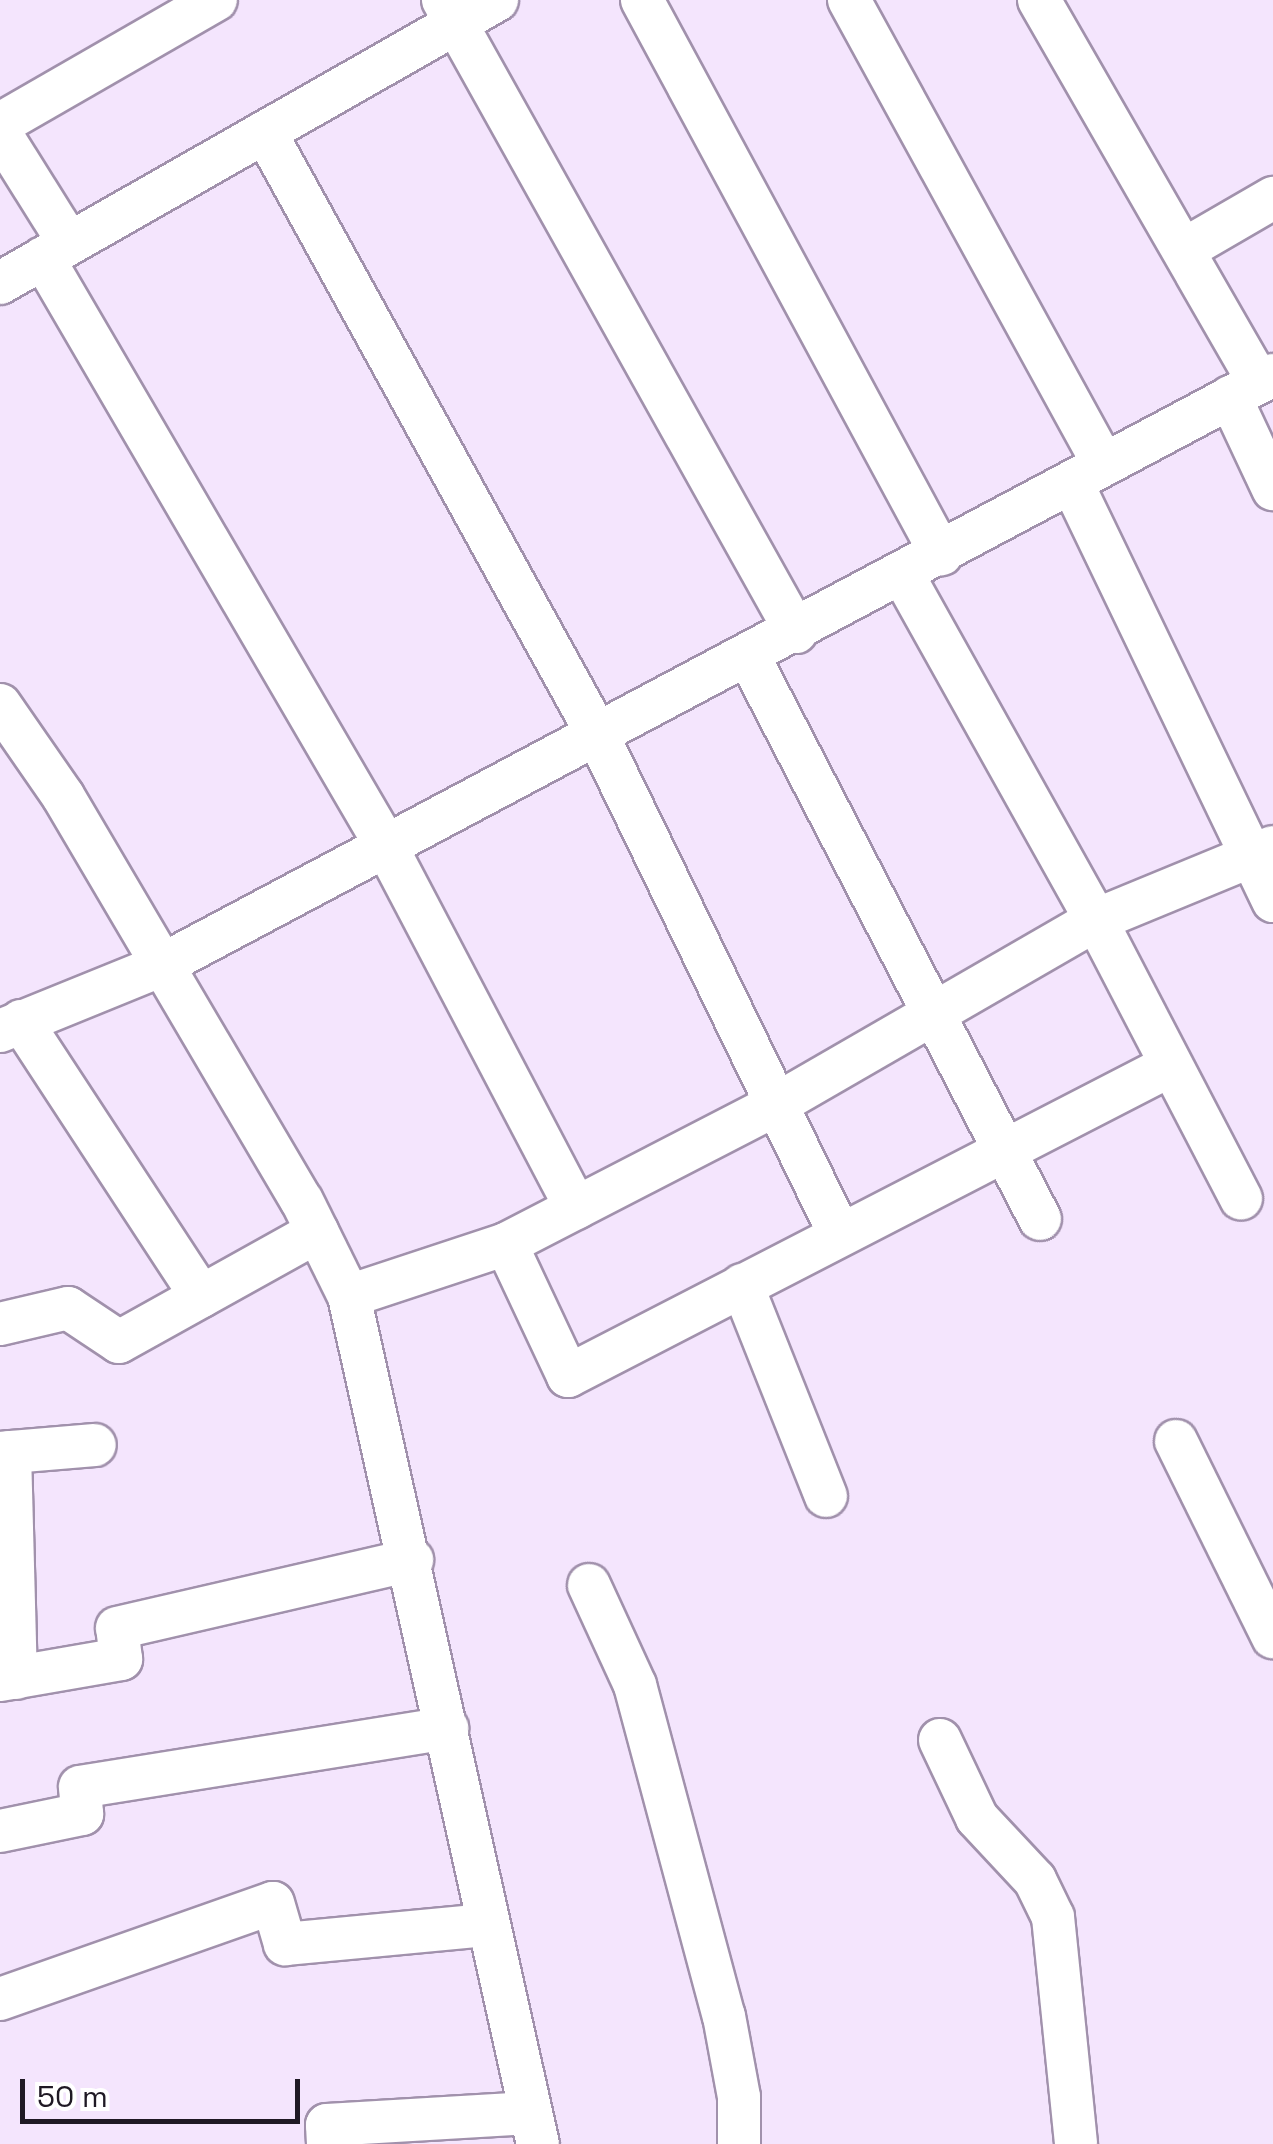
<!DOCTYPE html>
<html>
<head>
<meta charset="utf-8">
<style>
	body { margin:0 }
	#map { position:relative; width:1273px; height:2144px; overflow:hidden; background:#f4e5fd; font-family:"Space Grotesk",sans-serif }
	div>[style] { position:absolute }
	.roads { filter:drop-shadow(2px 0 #a191ac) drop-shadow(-2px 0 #a191ac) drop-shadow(0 2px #a191ac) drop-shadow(0 -2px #a191ac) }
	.minor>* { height:42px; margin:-21px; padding:0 21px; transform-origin:21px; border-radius:21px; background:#fff }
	span { translate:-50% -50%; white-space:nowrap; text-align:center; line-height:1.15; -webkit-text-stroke:8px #fff; paint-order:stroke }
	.scale { position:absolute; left:20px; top:2079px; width:280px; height:45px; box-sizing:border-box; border:5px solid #1f1924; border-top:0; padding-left:12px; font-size:30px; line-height:35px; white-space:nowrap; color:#1f1924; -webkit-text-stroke:8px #fff; paint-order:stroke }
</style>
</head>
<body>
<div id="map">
	<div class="roads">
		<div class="minor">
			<div style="left:443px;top:0;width:724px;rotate:60.81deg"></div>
			<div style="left:642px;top:0;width:630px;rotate:61.64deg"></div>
			<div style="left:849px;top:0;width:530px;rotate:61.26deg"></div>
			<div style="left:1039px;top:0;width:441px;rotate:60.1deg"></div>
			<div style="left:0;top:124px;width:249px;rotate:-29.9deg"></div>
			<div style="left:265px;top:132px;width:683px;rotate:61.11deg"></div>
			<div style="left:595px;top:730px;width:559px;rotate:64.12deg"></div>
			<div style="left:0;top:133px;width:130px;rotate:57.9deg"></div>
			<div style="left:1185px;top:249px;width:102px;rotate:-30.1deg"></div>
			<div style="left:43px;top:258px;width:678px;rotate:59.73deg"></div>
			<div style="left:385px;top:844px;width:411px;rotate:62.3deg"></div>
			<div style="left:0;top:283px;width:572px;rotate:-29.66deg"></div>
			<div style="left:1230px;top:397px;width:102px;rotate:64.9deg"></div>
			<div style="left:1072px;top:483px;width:464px;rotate:64.3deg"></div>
			<div style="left:903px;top:575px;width:395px;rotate:60.8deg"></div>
			<div style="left:1096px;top:920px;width:314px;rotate:62.5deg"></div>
			<div style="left:748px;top:655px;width:635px;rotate:62.63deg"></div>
			<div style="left:0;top:705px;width:111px;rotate:55.3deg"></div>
			<div style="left:63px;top:796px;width:470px;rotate:59.5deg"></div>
			<div style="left:302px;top:1201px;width:106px;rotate:63.7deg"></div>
			<div style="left:349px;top:1296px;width:869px;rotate:77.44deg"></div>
			<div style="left:21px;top:1021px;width:329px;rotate:56.8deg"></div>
			<div style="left:0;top:1031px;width:173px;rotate:-22.1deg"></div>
			<div style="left:160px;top:966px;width:1260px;rotate:-27.97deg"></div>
			<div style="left:506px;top:1244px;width:146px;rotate:64.8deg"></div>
			<div style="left:568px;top:1376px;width:678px;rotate:-27.28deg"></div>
			<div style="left:742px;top:1285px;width:227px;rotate:68.3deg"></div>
			<div style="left:349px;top:1296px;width:165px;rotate:-18.3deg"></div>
			<div style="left:506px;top:1244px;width:305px;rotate:-27.3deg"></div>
			<div style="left:777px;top:1104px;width:368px;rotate:-30deg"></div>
			<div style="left:1096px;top:920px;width:191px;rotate:-22.4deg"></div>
			<div style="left:0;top:1324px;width:70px;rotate:-13.2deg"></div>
			<div style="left:68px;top:1308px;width:61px;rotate:33.7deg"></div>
			<div style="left:119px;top:1342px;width:227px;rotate:-29.1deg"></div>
			<div style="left:1176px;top:1441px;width:219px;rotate:63.7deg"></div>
			<div style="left:10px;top:1452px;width:226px;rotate:88.5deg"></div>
			<div style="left:0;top:1453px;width:95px;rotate:-4.8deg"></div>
			<div style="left:589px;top:1585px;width:110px;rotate:65.3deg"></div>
			<div style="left:635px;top:1685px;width:343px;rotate:75deg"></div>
			<div style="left:724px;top:2016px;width:82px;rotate:79.5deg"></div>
			<div style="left:739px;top:2097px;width:47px;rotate:90deg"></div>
			<div style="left:0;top:1680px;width:123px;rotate:-9.8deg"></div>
			<div style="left:121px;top:1659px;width:31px;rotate:-97deg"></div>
			<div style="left:117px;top:1628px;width:303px;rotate:-13deg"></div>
			<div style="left:940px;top:1740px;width:86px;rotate:64.6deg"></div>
			<div style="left:977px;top:1818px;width:85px;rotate:46.9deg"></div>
			<div style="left:1035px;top:1880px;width:41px;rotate:64.1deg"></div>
			<div style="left:1053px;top:1917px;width:228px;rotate:84.2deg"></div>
			<div style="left:0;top:1831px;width:84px;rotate:-11.7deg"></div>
			<div style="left:82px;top:1814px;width:27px;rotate:-94deg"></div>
			<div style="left:80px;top:1787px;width:372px;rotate:-9.1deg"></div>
			<div style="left:0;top:1999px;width:289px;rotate:-19.4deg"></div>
			<div style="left:273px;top:1903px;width:43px;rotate:73.7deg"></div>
			<div style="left:285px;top:1944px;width:202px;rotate:-5.4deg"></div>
			<div style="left:328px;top:2144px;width:19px;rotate:-93deg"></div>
			<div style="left:327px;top:2125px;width:203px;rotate:-3.4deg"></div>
		</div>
	</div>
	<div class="scale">50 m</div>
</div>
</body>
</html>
